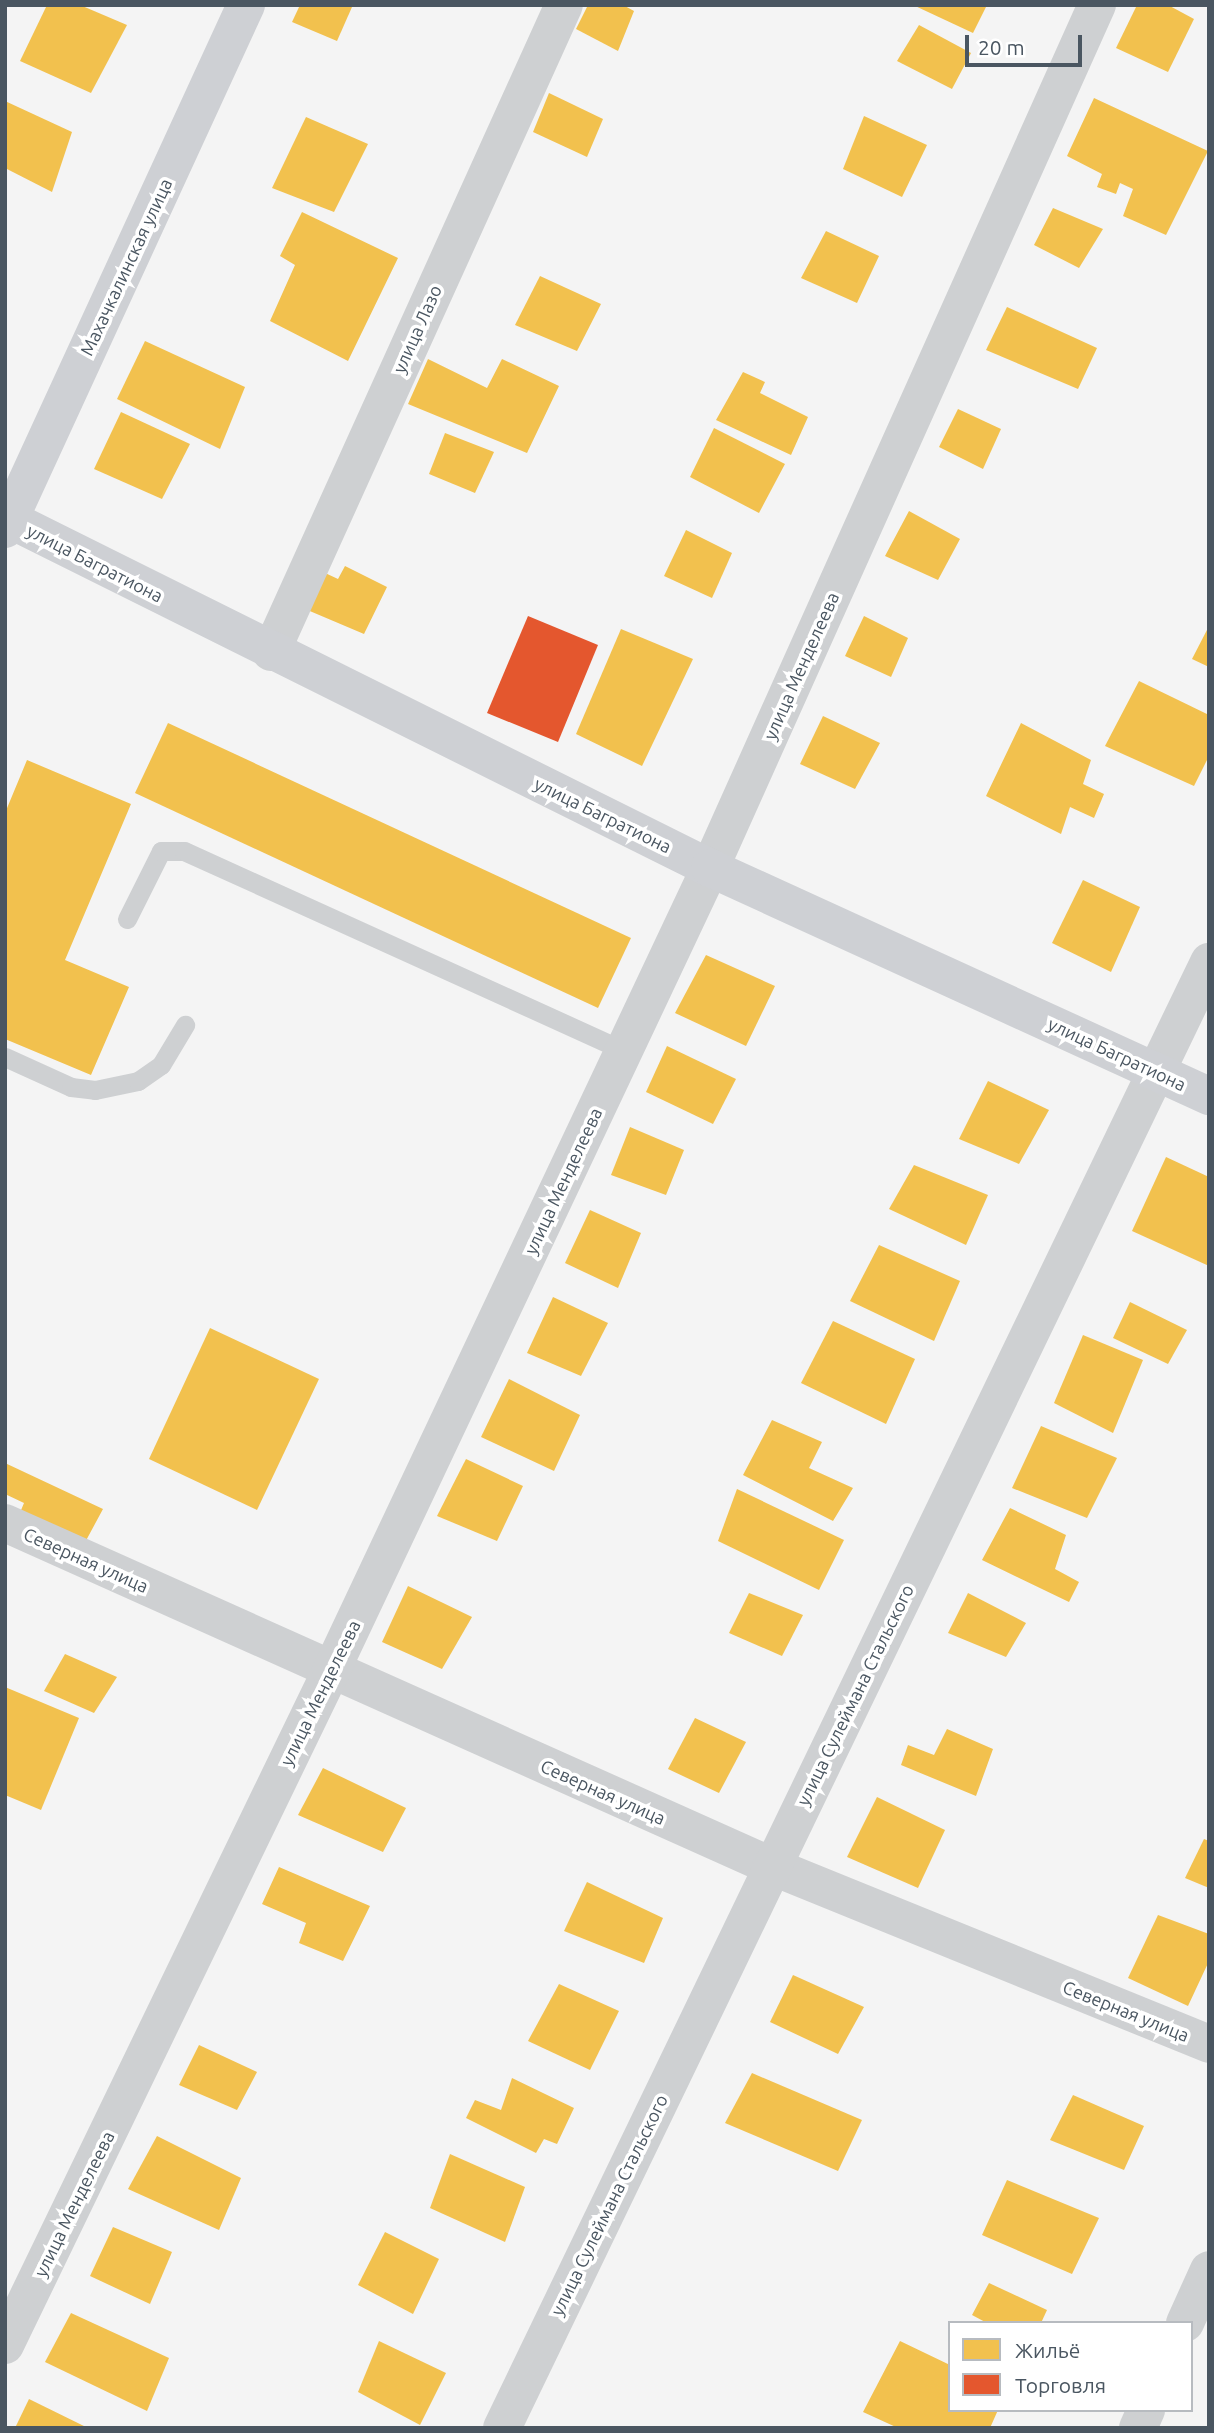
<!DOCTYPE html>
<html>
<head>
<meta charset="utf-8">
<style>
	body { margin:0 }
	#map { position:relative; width:1214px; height:2433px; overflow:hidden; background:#f4f4f4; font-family:Ubuntu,sans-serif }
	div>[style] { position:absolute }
	.homes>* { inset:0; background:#f2c14e }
	.shops>* { inset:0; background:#e4572e }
	.lane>* { height:19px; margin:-9.5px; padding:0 9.5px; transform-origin:9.5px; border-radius:9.5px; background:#ced0d2 }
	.street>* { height:38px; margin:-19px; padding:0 19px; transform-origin:19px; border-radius:19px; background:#ced0d2 }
	.secondary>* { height:38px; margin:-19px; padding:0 19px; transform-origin:19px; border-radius:19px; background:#ced0d4 }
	span { translate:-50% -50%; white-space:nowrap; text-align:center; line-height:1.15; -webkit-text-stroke:7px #fff; paint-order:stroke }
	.street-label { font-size:18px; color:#4a5661 }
	.frame { position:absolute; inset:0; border:7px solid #4a5661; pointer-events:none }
	.legend { position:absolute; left:948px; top:2321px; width:245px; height:91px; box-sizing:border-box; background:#fff; border:2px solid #b7bbc0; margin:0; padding:9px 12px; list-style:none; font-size:21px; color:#4a5661 }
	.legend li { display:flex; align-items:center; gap:14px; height:35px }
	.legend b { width:35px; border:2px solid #b7bbc0 }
	.scale { position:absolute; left:965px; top:35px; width:117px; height:32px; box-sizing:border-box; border:4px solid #4a5661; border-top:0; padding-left:9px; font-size:21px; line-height:24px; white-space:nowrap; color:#4a5661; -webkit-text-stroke:5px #fff; paint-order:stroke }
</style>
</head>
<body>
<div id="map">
	<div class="homes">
		<div style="clip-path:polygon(47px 5px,80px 5px,127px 25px,91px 93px,20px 61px)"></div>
		<div style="clip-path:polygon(300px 5px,348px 5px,352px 7px,337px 41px,292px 22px)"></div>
		<div style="clip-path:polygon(588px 5px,623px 5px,634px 11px,618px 51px,576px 29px)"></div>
		<div style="clip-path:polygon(913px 5px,987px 5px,973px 33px)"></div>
		<div style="clip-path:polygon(1137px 5px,1168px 5px,1194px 19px,1168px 72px,1116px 48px)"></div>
		<div style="clip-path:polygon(919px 25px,971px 53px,952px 89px,897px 61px)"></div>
		<div style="clip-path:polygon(549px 93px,603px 119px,587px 157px,533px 132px)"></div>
		<div style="clip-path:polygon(1094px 98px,1208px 151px,1166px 235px,1123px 216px,1133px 189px,1120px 183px,1116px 194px,1097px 187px,1102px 174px,1067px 156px)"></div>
		<div style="clip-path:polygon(5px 101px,72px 132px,52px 192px,5px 168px)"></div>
		<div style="clip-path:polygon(864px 116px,927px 145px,902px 197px,843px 169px)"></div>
		<div style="clip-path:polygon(306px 117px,368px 144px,334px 212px,272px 188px)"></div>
		<div style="clip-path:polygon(1053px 208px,1103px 229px,1079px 268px,1034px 245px)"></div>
		<div style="clip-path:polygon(302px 212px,398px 258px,348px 361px,270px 321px,295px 265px,280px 256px)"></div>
		<div style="clip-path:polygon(826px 231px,879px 256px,857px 303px,801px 278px)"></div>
		<div style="clip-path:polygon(540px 276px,601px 304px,577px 351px,515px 325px)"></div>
		<div style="clip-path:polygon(1007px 307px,1097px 348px,1078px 389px,986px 350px)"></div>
		<div style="clip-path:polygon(145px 341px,245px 387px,220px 449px,117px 399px)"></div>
		<div style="clip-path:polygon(428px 359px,487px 388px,502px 359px,559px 386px,527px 453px,408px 404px)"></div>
		<div style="clip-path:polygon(743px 372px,765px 382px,760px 393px,808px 417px,791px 455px,716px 420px)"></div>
		<div style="clip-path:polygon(958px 409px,1001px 429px,983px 469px,939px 447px)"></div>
		<div style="clip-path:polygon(121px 412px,190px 444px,162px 499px,94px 469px)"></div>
		<div style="clip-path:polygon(714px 428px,785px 464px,759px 513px,690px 477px)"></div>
		<div style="clip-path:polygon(445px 433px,494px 452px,475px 493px,429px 474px)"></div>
		<div style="clip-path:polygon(909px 511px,960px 539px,938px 580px,885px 556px)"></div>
		<div style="clip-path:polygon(686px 530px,732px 553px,712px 598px,664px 576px)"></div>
		<div style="clip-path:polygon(345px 566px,387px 587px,364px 634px,305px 609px,323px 572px,338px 579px)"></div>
		<div style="clip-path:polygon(864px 616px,908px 638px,891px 677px,845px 656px)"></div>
		<div style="clip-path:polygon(1209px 626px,1209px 667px,1192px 659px)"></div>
		<div style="clip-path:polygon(621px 629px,693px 659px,642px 766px,576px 734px)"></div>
		<div style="clip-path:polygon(1139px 681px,1209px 715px,1209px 756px,1194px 786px,1105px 746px)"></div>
		<div style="clip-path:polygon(823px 716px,880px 743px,855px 789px,800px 764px)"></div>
		<div style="clip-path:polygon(168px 723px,631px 938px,598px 1008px,135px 793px)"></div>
		<div style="clip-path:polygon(1021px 723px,1091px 760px,1083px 784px,1104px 794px,1094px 818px,1070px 807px,1061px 834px,986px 796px)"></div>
		<div style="clip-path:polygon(27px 760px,131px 804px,65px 960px,129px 987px,91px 1075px,5px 1039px,5px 813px)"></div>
		<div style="clip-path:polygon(1083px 880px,1140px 907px,1111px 972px,1052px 943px)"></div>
		<div style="clip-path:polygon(706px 955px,775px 986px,746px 1046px,675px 1013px)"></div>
		<div style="clip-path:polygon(667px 1046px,736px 1079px,713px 1124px,646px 1092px)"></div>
		<div style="clip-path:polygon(988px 1081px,1049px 1110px,1019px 1164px,959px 1139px)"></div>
		<div style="clip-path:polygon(630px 1127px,684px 1150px,666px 1195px,611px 1175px)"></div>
		<div style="clip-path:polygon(1166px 1157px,1209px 1177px,1209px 1266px,1132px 1231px)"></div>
		<div style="clip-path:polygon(914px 1165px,988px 1195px,966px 1245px,889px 1209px)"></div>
		<div style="clip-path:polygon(590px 1210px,641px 1233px,618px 1288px,565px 1263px)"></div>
		<div style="clip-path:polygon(879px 1245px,960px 1281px,934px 1341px,850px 1301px)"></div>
		<div style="clip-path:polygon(553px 1297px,608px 1323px,581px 1376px,527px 1353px)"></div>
		<div style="clip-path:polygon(1130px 1302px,1187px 1330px,1168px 1364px,1113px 1338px)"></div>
		<div style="clip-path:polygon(833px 1321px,915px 1359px,886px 1424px,801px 1383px)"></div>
		<div style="clip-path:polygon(210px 1328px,319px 1379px,257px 1510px,149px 1459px)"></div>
		<div style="clip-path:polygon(1083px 1335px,1143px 1360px,1113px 1433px,1054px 1403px)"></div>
		<div style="clip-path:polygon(509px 1379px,580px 1415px,554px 1471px,481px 1437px)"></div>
		<div style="clip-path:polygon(772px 1420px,822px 1442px,809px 1468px,853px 1488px,833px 1521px,743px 1475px)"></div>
		<div style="clip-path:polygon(1041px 1426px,1117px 1458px,1087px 1518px,1012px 1488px)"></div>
		<div style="clip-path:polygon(466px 1459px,523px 1486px,497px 1541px,437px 1516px)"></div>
		<div style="clip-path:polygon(5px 1463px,103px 1509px,82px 1548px,19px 1515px,24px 1503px,5px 1494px)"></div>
		<div style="clip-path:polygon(737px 1489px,844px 1540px,819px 1590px,718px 1541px)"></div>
		<div style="clip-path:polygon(1010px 1508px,1066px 1535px,1055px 1569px,1079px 1582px,1069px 1602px,982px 1560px)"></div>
		<div style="clip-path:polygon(408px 1586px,472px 1617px,442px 1669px,382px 1642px)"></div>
		<div style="clip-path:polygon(749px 1593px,803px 1615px,782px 1656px,729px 1633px)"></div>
		<div style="clip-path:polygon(968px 1593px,1026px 1623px,1006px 1657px,948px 1633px)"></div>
		<div style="clip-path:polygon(65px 1654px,117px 1677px,94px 1713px,44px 1691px)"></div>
		<div style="clip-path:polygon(5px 1687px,79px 1718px,41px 1810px,5px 1795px)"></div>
		<div style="clip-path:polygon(695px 1718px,746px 1742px,719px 1793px,668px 1769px)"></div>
		<div style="clip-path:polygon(947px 1729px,993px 1749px,976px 1796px,901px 1765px,908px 1745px,934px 1755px)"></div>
		<div style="clip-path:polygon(323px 1768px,406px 1808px,383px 1852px,298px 1815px)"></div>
		<div style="clip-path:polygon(877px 1797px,945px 1830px,918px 1888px,847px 1857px)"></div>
		<div style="clip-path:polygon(1204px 1839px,1209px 1841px,1209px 1888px,1185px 1878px)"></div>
		<div style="clip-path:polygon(279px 1867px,370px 1906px,343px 1961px,299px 1943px,306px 1923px,262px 1904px)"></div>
		<div style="clip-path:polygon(587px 1882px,663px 1918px,644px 1963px,564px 1931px)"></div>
		<div style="clip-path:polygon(1158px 1915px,1209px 1934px,1209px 1961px,1188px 2006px,1128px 1978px)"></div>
		<div style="clip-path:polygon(793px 1975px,864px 2007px,838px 2054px,770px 2022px)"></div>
		<div style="clip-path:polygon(559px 1984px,619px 2011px,590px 2070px,528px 2041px)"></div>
		<div style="clip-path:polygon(199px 2045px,257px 2072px,237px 2110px,179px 2085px)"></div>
		<div style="clip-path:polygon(752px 2073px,862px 2120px,838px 2171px,725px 2123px)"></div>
		<div style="clip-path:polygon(512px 2078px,574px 2108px,557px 2144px,544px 2139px,536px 2153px,466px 2118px,475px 2100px,501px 2110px)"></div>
		<div style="clip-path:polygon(1073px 2095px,1144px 2126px,1124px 2170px,1050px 2140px)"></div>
		<div style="clip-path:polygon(157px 2136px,241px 2178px,219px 2230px,128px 2189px)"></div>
		<div style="clip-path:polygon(450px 2154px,525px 2187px,505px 2242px,430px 2208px)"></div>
		<div style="clip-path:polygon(1007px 2180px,1099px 2218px,1072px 2274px,982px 2235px)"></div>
		<div style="clip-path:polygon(113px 2227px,172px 2252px,150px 2304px,90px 2276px)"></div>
		<div style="clip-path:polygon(385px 2232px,439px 2259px,413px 2314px,358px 2285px)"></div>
		<div style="clip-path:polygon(989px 2283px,1047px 2310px,1041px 2323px,987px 2323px,972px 2315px)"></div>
		<div style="clip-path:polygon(71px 2313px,169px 2358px,147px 2411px,45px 2362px)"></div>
		<div style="clip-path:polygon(379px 2341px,446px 2373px,420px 2425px,358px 2392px)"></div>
		<div style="clip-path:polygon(900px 2341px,950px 2365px,950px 2410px,998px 2410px,990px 2428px,898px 2428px,863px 2412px)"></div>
		<div style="clip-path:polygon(29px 2399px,88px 2428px,15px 2428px)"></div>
	</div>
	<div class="shops">
		<div style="clip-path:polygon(528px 616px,598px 645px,558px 742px,487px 713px)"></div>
	</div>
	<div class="lane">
		<div style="left:127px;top:919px;width:76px;rotate:-63.4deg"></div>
		<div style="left:161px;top:851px;width:23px"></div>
		<div style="left:184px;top:851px;width:483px;rotate:24.4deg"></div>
		<div style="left:5px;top:1057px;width:72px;rotate:24.4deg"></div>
		<div style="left:71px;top:1087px;width:24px;rotate:7deg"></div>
		<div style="left:95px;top:1090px;width:44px;rotate:-11.8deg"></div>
		<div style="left:138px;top:1081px;width:28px;rotate:-35deg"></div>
		<div style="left:161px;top:1065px;width:47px;rotate:-59deg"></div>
	</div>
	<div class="street">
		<div style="left:271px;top:652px;width:710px;rotate:-65.64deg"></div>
		<div style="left:5px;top:1523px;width:839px;rotate:24.12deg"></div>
		<div style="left:771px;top:1866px;width:473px;rotate:22.1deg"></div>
		<div style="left:1185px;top:2323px;width:58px;rotate:-65.6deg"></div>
		<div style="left:5px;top:2345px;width:749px;rotate:-64.19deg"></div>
		<div style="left:331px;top:1671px;width:888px;rotate:-64.73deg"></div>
		<div style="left:710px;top:868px;width:946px;rotate:-65.85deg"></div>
		<div style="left:502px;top:2428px;width:1628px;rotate:-64.25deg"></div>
		<div style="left:1138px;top:2428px;width:20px;rotate:-66deg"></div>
	</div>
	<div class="secondary">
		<div style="left:5px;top:517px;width:788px;rotate:26.47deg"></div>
		<div style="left:710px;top:868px;width:549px;rotate:24.56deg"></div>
		<div style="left:5px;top:529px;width:577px;rotate:-65.3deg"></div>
	</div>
	<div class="street-label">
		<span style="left:126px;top:267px;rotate:-65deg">Махачкалинская улица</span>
		<span style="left:417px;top:329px;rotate:-66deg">улица Лазо</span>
		<span style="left:95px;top:563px;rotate:27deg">улица Багратиона</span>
		<span style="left:801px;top:666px;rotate:-66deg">улица Менделеева</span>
		<span style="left:603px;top:815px;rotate:26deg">улица Багратиона</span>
		<span style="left:1117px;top:1054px;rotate:25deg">улица Багратиона</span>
		<span style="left:563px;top:1181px;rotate:-65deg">улица Менделеева</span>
		<span style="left:86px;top:1560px;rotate:24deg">Северная улица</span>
		<span style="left:320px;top:1693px;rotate:-64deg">улица Менделеева</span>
		<span style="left:855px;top:1695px;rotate:-64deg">улица Сулеймана Стальского</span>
		<span style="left:603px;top:1792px;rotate:24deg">Северная улица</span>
		<span style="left:1126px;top:2011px;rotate:22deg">Северная улица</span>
		<span style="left:74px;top:2204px;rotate:-64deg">улица Менделеева</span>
		<span style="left:609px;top:2205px;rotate:-64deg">улица Сулеймана Стальского</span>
	</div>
	<div class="frame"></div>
	<ul class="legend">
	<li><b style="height:19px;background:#f2c14e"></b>Жильё</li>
	<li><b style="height:19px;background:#e4572e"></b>Торговля</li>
	</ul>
	<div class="scale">20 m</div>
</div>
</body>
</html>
